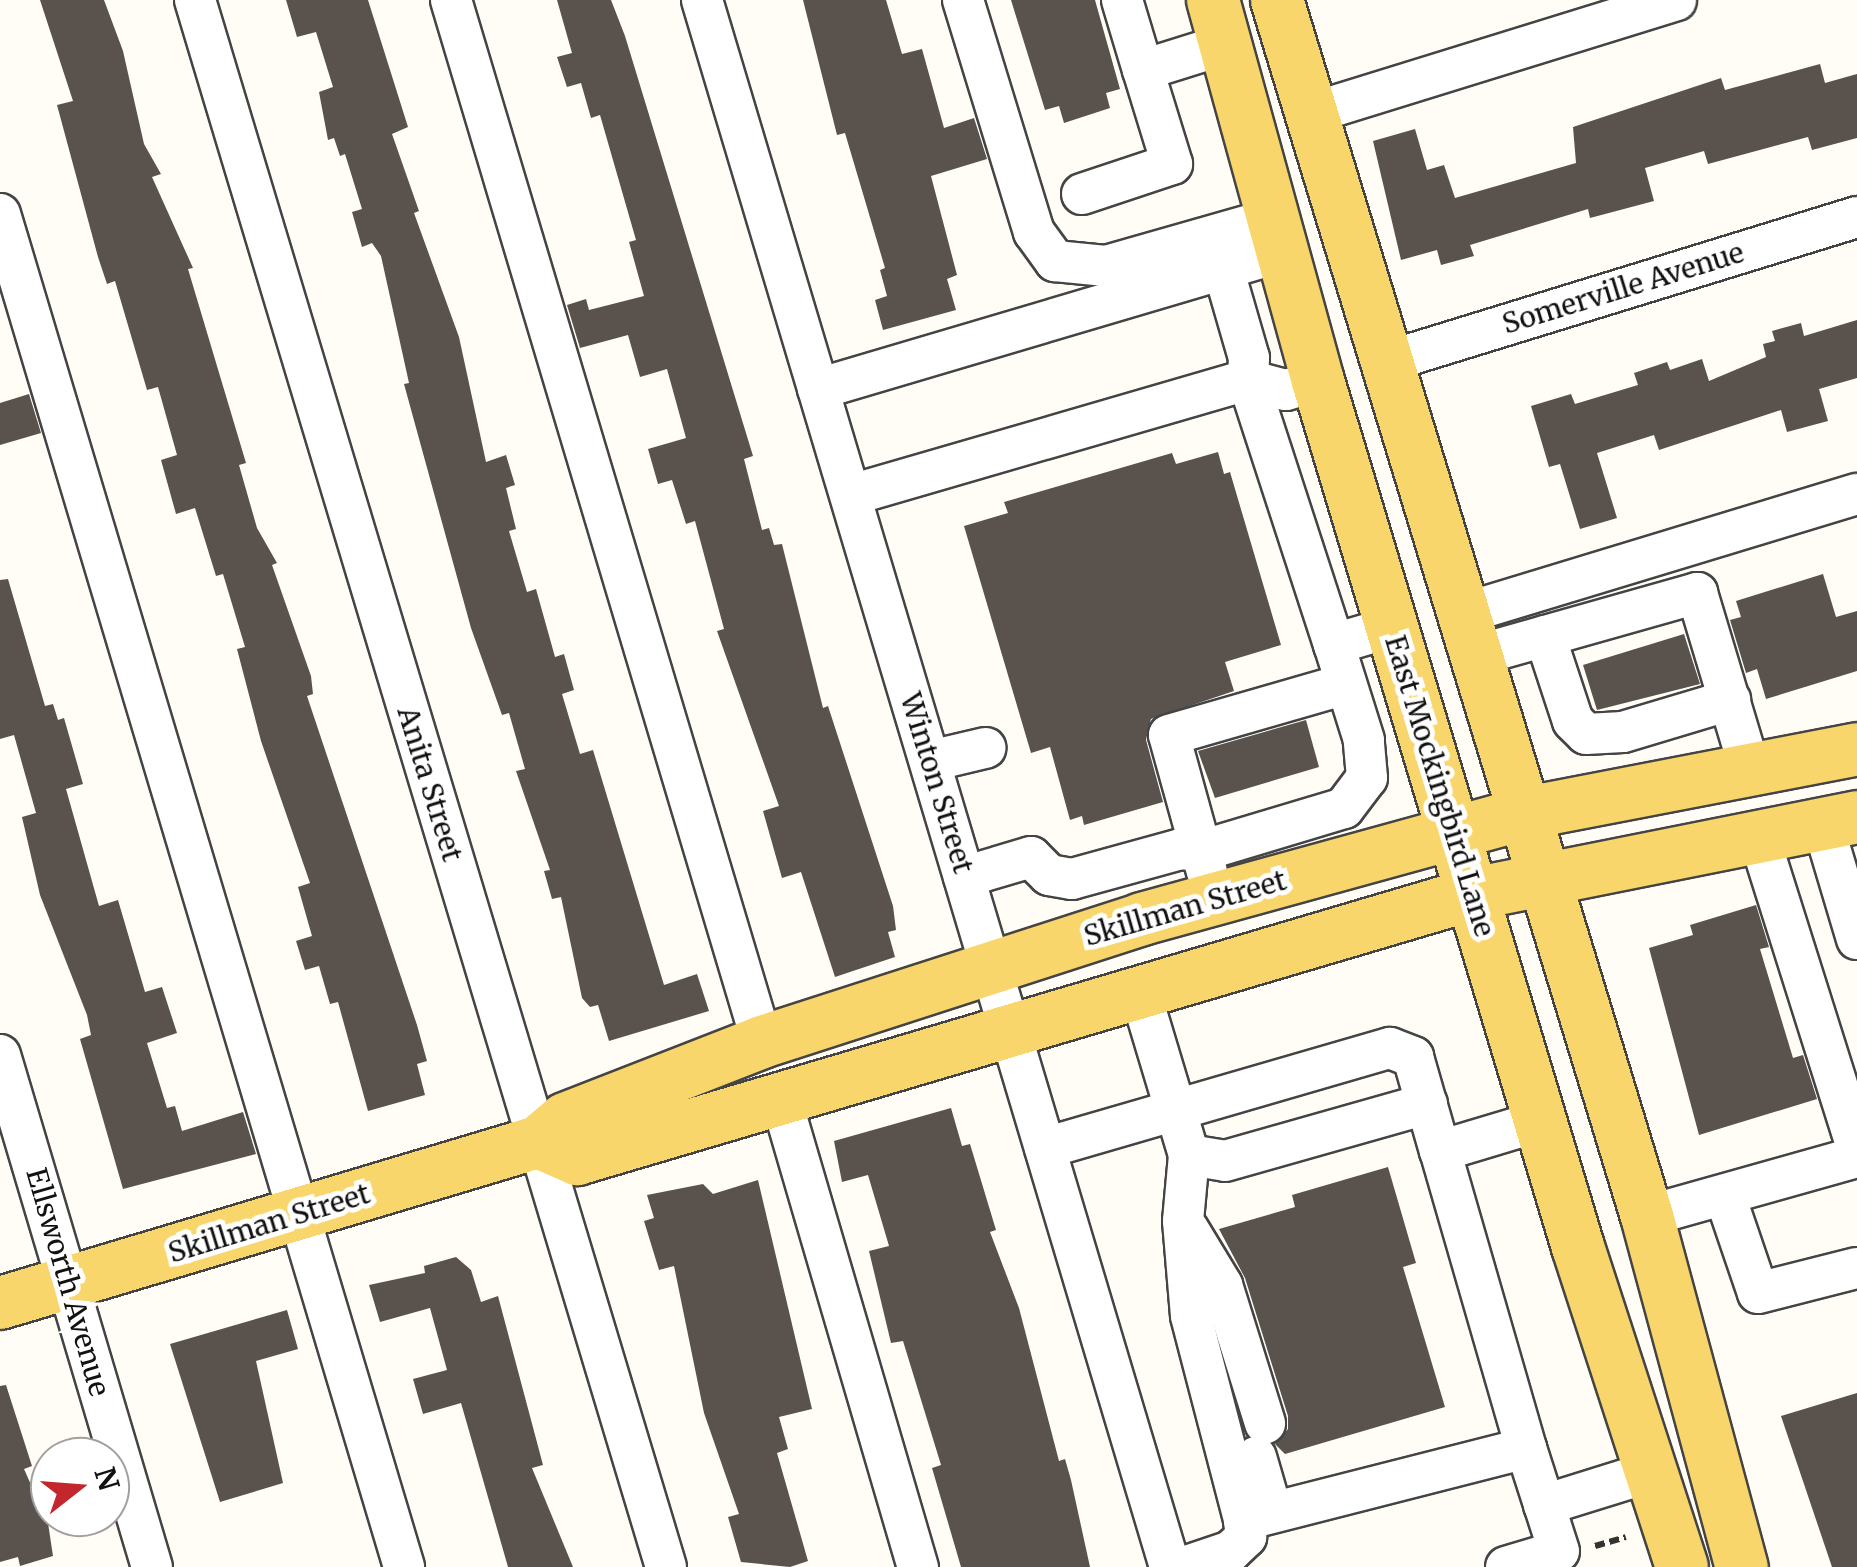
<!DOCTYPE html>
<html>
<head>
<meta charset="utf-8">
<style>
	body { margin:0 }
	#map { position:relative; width:1857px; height:1567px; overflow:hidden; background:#fffdf5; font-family:Merriweather,serif }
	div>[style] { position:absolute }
	.building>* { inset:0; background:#5a524d }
	.path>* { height:6px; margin-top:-3px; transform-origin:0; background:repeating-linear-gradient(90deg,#333 0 10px,transparent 0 15px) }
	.roads { filter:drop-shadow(2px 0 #444) drop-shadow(-2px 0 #444) drop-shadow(0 2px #444) drop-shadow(0 -2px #444) }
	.minor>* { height:40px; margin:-20px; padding:0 20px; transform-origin:20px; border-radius:20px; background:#fff }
	.major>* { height:52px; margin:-26px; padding:0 26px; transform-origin:26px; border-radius:26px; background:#f9d66b }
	span { translate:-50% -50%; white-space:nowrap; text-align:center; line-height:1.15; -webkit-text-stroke:10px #fff; paint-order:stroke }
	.street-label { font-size:28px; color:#111 }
	.north { position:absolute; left:30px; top:1437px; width:100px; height:100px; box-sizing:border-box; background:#fff; border:2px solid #a0a0a0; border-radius:50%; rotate:73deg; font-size:28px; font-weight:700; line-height:40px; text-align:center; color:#111 }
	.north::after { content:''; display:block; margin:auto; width:35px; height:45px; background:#c4262e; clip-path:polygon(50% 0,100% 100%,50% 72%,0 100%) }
</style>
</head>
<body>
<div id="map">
	<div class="building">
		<div style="clip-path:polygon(40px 0,104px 0,123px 51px,144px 144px,161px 174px,152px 177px,193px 268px,188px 269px,246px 463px,239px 465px,257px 528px,277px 563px,272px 565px,311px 676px,313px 694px,307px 696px,417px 1025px,427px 1061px,417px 1064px,425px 1095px,368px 1111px,338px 1002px,330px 1004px,319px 966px,305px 970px,296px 941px,312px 936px,298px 887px,310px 883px,261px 741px,237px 649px,245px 647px,223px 574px,216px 576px,195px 508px,176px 514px,161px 460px,177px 455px,158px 387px,147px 390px,115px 281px,107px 284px,98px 257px,57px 105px,73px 101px)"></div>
		<div style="clip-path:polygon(286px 0,368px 0,408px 127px,392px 134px,419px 211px,414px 213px,459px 337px,486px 462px,506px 455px,515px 485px,506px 488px,516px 529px,509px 531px,527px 592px,536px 589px,555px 657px,564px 654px,574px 690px,562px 694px,580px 754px,593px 750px,664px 985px,697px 974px,709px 1011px,609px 1041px,598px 1005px,590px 1007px,582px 998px,561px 897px,552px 899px,544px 871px,550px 870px,516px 771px,525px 769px,509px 713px,502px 715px,471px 628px,404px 384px,409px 383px,381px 256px,372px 243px,362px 247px,352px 212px,362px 209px,345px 154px,340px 156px,334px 138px,328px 140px,319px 92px,333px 87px,316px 32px,297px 37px)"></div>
		<div style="clip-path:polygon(557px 0,611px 0,625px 36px,753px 456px,744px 459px,762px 530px,769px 528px,774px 545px,782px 544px,823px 708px,828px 706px,893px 906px,896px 930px,888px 932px,895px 957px,835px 977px,801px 872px,782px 878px,763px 811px,779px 806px,717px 631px,724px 629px,695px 521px,686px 524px,672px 480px,658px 484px,648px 449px,686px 438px,667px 369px,640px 377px,628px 335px,580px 348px,567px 305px,586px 299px,589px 310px,644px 296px,629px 242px,636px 240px,600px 115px,591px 118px,581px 83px,567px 87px,557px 57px,572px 53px)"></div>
		<div style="clip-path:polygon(803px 0,886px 0,902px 54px,922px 49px,944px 128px,974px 118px,987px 159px,931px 176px,957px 275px,947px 279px,956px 310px,883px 330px,875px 300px,887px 296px,880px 270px,885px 268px,845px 133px,837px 135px)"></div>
		<div style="clip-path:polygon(1011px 0,1095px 0,1120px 89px,1106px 93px,1110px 108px,1064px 123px,1059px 106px,1045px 110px)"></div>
		<div style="clip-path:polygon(1820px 64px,1825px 83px,1857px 74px,1857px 138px,1812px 150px,1808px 137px,1708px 164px,1704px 151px,1645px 168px,1654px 201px,1590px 218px,1588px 209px,1470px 245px,1474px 256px,1441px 265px,1437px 250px,1401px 260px,1373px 141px,1415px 129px,1427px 170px,1444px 165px,1455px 198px,1576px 163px,1573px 127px,1721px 78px,1725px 90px)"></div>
		<div style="clip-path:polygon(1857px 320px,1857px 378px,1819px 389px,1828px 421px,1787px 432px,1781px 410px,1659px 450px,1654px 435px,1597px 453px,1617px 518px,1580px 529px,1560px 464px,1549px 467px,1531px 406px,1571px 394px,1575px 404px,1638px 385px,1634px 373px,1667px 362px,1670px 370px,1702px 359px,1709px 381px,1766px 357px,1763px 344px,1775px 341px,1772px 331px,1801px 323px,1804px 336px)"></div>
		<div style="clip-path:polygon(29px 394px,41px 433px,0 445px,0 403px)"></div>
		<div style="clip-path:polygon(1218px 452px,1224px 474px,1230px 472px,1281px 645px,1225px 662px,1234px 691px,1151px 719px,1146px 740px,1163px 802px,1084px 825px,1082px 816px,1070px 820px,1050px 747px,1031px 753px,964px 526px,1008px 513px,1004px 502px,1172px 453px,1176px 464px)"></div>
		<div style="clip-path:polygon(1823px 574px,1836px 617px,1857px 611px,1857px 671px,1766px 699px,1757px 669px,1746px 673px,1730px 620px,1741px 617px,1736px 601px)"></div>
		<div style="clip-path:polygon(8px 579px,45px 706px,53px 704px,58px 720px,64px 718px,83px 784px,66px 789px,99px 906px,118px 900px,145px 992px,162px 987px,177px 1033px,147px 1043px,167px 1108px,175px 1106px,182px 1131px,243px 1112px,256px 1154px,123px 1189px,80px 1039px,91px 1035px,87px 1015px,40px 895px,22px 817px,36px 813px,14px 735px,0 739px,0 580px)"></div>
		<div style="clip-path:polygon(1684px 634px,1700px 684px,1597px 710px,1583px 665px)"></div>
		<div style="clip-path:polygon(1306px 720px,1319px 767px,1215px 798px,1198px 751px)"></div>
		<div style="clip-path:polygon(1756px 905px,1769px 947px,1760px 949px,1793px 1058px,1803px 1055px,1817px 1099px,1699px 1135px,1649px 948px,1693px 935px,1690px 925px)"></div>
		<div style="clip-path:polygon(951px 1108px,962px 1146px,970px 1144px,996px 1230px,990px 1232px,1019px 1308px,1059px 1461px,1065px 1459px,1071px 1480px,1090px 1567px,961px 1567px,932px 1468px,941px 1465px,903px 1341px,891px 1343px,869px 1251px,889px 1246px,868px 1175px,842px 1182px,834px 1141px)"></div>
		<div style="clip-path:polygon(1388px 1167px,1416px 1263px,1403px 1267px,1445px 1407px,1285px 1454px,1275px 1444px,1288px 1429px,1288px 1416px,1245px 1278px,1219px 1229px,1295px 1207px,1292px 1195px)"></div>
		<div style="clip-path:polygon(758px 1180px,812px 1409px,779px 1417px,788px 1449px,777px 1453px,808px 1561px,790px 1567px,741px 1562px,728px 1517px,739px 1514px,704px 1413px,674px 1266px,659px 1270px,644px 1221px,654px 1218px,647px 1195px,703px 1184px,713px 1194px)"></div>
		<div style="clip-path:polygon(456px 1257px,471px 1270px,481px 1302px,498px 1296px,543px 1465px,532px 1468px,573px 1567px,508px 1567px,461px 1403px,423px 1414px,413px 1379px,447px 1370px,430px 1308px,380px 1322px,369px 1285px,425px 1273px,424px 1266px)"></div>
		<div style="clip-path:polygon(287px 1310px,298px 1349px,256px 1361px,283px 1483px,220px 1502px,170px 1344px)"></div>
		<div style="clip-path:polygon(6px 1385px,32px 1466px,24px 1469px,48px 1523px,53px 1556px,20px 1566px,18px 1557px,0 1562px,0 1386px)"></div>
		<div style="clip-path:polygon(1857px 1393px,1857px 1567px,1832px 1567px,1781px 1416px)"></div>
	</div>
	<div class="path">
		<div style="left:1595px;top:1546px;width:32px;rotate:-16deg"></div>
	</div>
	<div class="roads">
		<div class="minor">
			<div style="left:195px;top:0;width:1636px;rotate:73.27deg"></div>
			<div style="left:451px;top:0;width:1087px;rotate:73.38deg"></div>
			<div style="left:702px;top:0;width:1635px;rotate:73.37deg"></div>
			<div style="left:963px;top:0;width:243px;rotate:73deg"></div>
			<div style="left:1034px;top:232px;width:36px;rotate:54deg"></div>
			<div style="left:1055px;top:261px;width:51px;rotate:5.6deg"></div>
			<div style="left:1106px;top:266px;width:175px;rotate:-15.9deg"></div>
			<div style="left:1122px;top:0;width:73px;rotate:73.3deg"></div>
			<div style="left:1312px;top:113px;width:381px;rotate:-17.2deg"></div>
			<div style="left:1082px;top:194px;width:95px;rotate:-18.4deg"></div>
			<div style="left:1172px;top:164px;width:98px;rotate:-107.1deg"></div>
			<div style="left:1143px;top:70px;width:87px;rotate:-17.4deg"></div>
			<div style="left:0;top:214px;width:1412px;rotate:73.37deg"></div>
			<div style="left:1223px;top:268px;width:94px;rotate:73.9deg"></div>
			<div style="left:1249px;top:358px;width:22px;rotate:93deg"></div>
			<div style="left:1248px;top:380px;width:278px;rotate:72deg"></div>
			<div style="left:1334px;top:644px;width:60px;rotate:-16.3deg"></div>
			<div style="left:1389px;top:361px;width:490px;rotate:-17.1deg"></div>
			<div style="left:818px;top:389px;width:485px;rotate:-16.5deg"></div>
			<div style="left:851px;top:495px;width:413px;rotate:-16.2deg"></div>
			<div style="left:1248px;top:380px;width:39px;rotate:15deg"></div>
			<div style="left:1286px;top:390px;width:33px;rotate:-16deg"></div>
			<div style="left:1465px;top:613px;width:410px;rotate:-16.9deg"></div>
			<div style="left:1545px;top:636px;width:89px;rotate:71.8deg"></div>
			<div style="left:1573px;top:721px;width:18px;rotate:45deg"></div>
			<div style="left:1586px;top:734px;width:37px;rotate:-3deg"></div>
			<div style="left:1623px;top:732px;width:112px;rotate:-16.7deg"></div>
			<div style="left:1478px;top:655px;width:228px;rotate:-15.8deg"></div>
			<div style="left:1697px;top:593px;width:181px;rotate:73.3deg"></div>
			<div style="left:930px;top:761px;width:57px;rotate:-13.3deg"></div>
			<div style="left:1823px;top:825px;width:119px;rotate:73.4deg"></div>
			<div style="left:1759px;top:837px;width:326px;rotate:72.5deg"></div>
			<div style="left:1207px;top:872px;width:142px;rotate:-105.5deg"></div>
			<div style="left:1169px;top:735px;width:184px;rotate:-16.1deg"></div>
			<div style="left:964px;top:877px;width:70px;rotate:-16.6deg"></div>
			<div style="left:1031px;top:857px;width:25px;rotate:45deg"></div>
			<div style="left:1049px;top:875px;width:23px;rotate:10deg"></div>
			<div style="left:1072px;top:879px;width:113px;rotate:-15.4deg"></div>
			<div style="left:1181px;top:849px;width:20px;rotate:6deg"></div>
			<div style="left:1201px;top:851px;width:149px;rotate:-16.7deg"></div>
			<div style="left:1344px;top:808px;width:38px;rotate:-53deg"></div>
			<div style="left:1367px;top:778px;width:38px;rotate:-95deg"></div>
			<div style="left:1364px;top:740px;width:101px;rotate:-107.4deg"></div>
			<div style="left:1141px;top:995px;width:167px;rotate:73.3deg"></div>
			<div style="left:1189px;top:1155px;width:66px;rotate:95.2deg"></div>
			<div style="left:1183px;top:1221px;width:95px;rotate:85.2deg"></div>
			<div style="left:1191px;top:1316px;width:211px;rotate:75.4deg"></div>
			<div style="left:0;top:1055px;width:534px;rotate:73.47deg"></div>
			<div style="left:781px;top:1099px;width:488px;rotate:73.7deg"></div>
			<div style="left:1045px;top:1148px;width:359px;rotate:-16.2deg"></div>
			<div style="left:1390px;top:1048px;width:25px;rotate:21deg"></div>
			<div style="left:1413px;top:1057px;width:98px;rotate:74deg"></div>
			<div style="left:1440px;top:1151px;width:104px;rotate:-16.7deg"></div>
			<div style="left:1189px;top:1155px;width:36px;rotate:9deg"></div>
			<div style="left:1225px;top:1161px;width:210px;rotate:-15.8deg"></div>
			<div style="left:1725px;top:1196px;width:102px;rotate:71.2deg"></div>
			<div style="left:1758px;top:1293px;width:102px;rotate:-14.2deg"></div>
			<div style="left:1647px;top:1216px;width:218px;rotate:-15.7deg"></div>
			<div style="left:1188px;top:1229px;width:66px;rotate:58.7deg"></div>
			<div style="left:1222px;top:1285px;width:145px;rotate:72.7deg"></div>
			<div style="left:1256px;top:1457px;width:57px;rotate:73.8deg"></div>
			<div style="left:1544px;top:1505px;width:114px;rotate:-17.3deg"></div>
			<div style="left:1184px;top:1567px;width:50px;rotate:-18.8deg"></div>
			<div style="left:1231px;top:1551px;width:21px;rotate:-43deg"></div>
			<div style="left:1246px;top:1537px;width:17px;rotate:-97deg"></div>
			<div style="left:1244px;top:1520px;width:291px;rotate:-14.3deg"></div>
			<div style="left:1526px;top:1448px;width:309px;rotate:-106.1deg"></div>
			<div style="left:1506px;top:1567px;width:55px;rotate:-16.8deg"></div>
			<div style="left:1559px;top:1551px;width:108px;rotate:-107.8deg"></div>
		</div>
		<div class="major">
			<div style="left:1213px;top:0;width:395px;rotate:74.6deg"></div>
			<div style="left:1318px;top:381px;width:904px;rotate:73.29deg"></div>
			<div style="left:1578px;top:1247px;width:336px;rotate:72deg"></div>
			<div style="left:1277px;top:0;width:1271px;rotate:73.08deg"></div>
			<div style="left:1647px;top:1216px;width:364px;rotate:74.9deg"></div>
			<div style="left:538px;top:1142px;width:43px;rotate:23.6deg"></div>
			<div style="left:577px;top:1159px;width:934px;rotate:-16.48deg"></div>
			<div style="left:1473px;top:894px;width:392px;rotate:-11.3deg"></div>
			<div style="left:0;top:1303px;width:562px;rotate:-16.66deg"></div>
			<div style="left:538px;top:1142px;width:35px;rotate:-40deg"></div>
			<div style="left:565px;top:1119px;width:212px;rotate:-21.3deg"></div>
			<div style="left:762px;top:1042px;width:399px;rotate:-17.9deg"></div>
			<div style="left:1142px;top:919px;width:398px;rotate:-15.4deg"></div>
			<div style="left:1526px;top:813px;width:337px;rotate:-10.9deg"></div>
		</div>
	</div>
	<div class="street-label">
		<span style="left:1623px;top:288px;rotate:-17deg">Somerville Avenue</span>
		<span style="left:937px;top:783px;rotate:73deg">Winton Street</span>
		<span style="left:430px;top:784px;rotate:73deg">Anita Street</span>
		<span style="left:1440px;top:786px;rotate:73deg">East Mockingbird Lane</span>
		<span style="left:1185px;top:908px;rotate:-16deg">Skillman Street</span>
		<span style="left:269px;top:1223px;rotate:-17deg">Skillman Street</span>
		<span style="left:68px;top:1282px;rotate:74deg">Ellsworth Avenue</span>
	</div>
	<div class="north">N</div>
</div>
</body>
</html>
